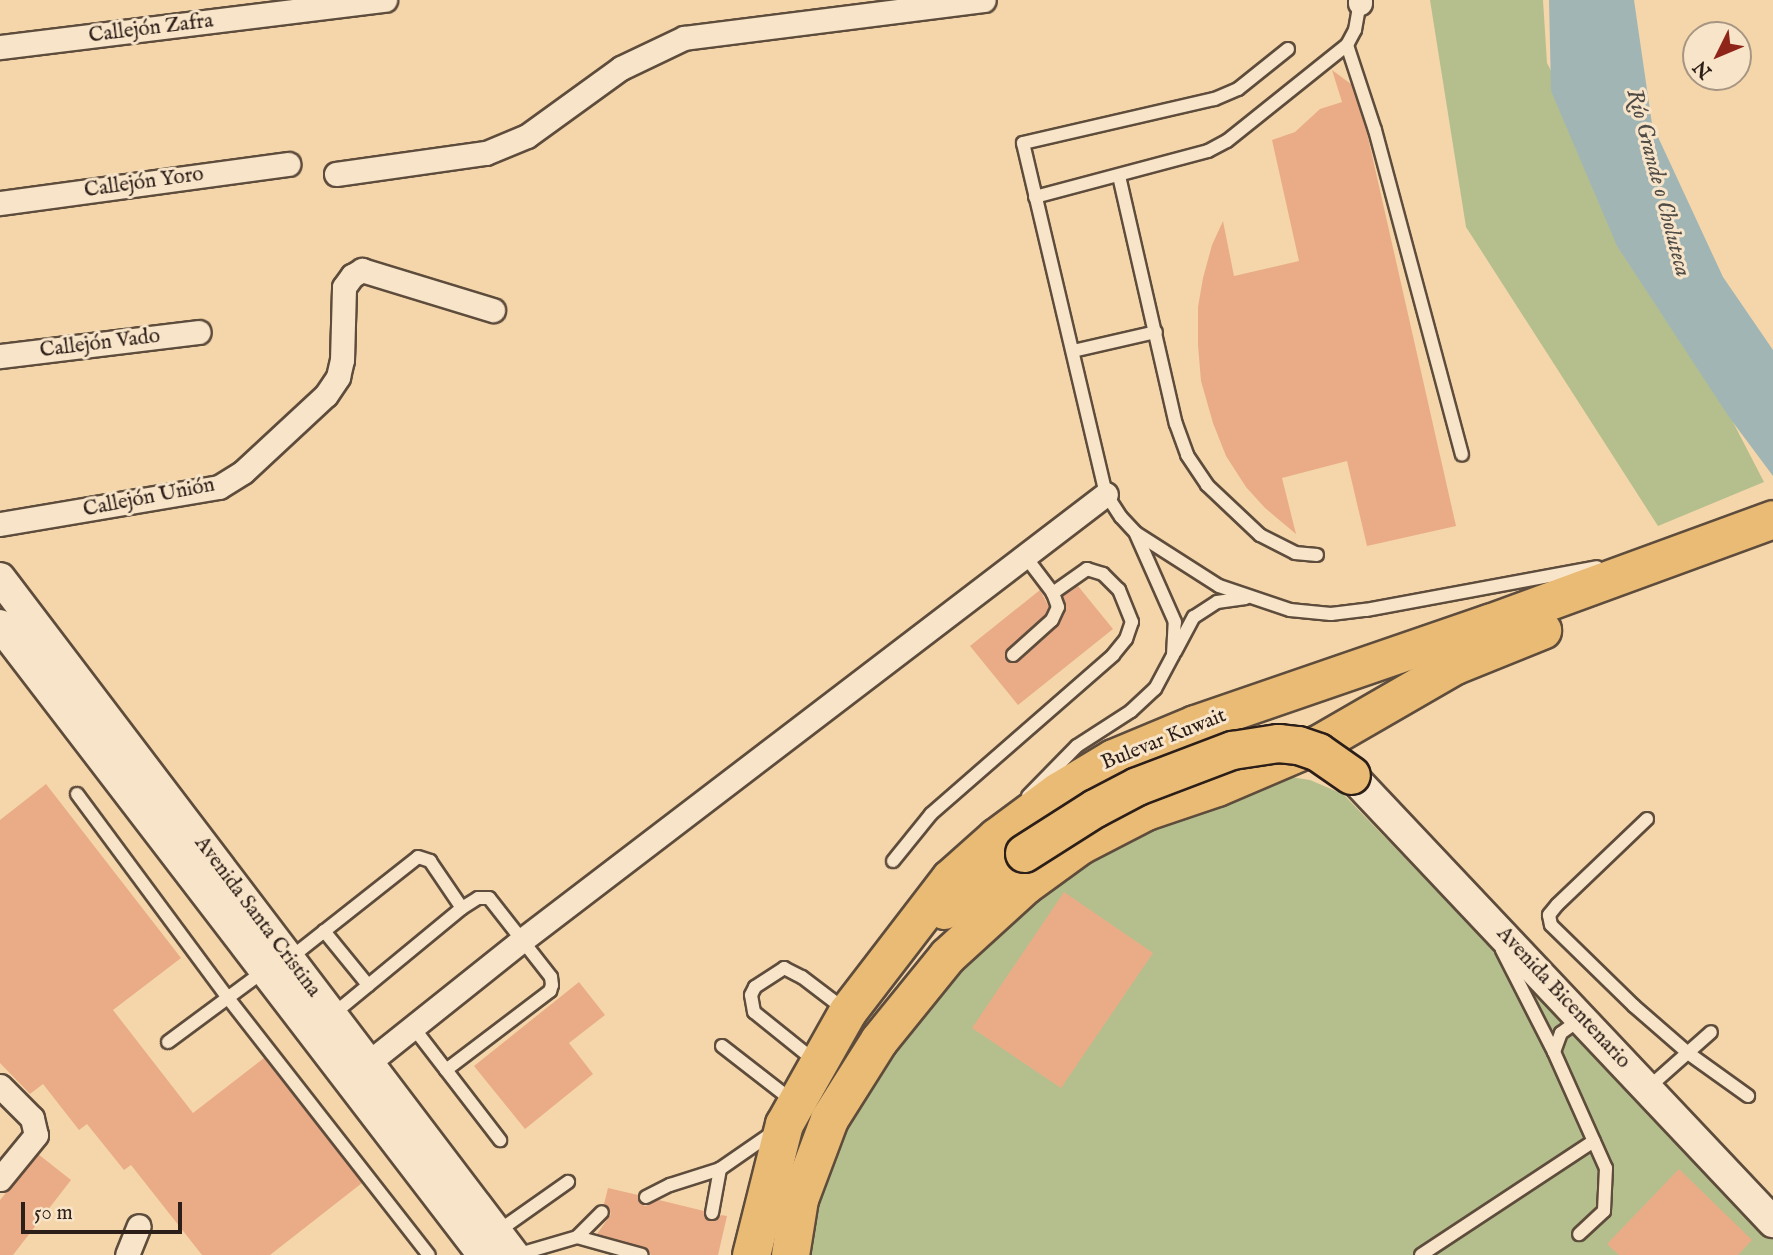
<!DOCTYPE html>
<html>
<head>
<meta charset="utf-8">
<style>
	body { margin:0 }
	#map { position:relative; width:1773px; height:1255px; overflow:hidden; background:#f4d6aa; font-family:"IM FELL English",serif }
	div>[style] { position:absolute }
	.green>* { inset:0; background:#b5bf8d }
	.water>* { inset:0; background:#a1b6b4 }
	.building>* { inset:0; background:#eaac87 }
	.roads { filter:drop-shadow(2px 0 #5e4c3c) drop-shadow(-2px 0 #5e4c3c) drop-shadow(0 2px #5e4c3c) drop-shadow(0 -2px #5e4c3c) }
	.service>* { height:12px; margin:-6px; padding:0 6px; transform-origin:6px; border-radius:6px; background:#f8e4c8 }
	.minor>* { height:23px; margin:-11.5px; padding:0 11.5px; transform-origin:11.5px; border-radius:11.5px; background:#f8e4c8 }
	.tertiary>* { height:30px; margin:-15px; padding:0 15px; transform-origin:15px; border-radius:15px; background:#f8e4c8 }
	.primary>* { height:37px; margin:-18.5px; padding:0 18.5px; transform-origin:18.5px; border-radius:18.5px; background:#eabb75 }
	.bridges { filter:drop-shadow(2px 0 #2c1e18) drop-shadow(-2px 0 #2c1e18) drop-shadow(0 2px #2c1e18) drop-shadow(0 -2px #2c1e18) }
	.primary-bridge>* { height:37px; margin:-18.5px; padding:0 18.5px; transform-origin:18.5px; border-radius:18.5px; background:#eabb75 }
	span { translate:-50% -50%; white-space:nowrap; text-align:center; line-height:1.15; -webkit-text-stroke:6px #f8e4c8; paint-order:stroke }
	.street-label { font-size:21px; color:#2c1e18 }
	.water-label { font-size:23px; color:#4f4c47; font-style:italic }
	.north { position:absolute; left:1682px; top:21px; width:70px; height:70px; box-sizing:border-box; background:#f8e4c8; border:2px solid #a69582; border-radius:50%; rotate:227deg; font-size:19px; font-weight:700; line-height:28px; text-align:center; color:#2c1e18 }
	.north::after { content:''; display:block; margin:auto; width:24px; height:32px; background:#8f2418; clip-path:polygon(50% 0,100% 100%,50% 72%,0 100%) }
	.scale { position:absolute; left:21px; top:1202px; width:161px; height:32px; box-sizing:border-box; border:4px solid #2c1e18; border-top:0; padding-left:9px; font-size:21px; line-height:24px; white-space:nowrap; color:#2c1e18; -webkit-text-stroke:5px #f8e4c8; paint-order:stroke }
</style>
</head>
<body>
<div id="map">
	<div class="green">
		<div style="clip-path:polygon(1430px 0,1543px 0,1547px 63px,1764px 482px,1658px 526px,1466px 227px)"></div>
		<div style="clip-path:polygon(1291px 777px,1310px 780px,1343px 794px,1773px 1238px,1773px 1255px,807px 1255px,828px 1169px,852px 1116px,908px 1031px,989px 942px,1055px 886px,1123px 838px)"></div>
	</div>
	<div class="water">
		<div style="clip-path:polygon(1549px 0,1634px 0,1652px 124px,1723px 277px,1773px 350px,1773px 476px,1729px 417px,1617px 246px,1551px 91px)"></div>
	</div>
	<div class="building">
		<div style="clip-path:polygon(1332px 70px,1351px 84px,1367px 133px,1456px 526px,1367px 546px,1347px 461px,1282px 478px,1296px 534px,1265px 508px,1246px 487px,1226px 456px,1213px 423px,1201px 381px,1198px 345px,1198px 307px,1203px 278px,1212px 245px,1223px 221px,1234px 276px,1299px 261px,1272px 140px,1295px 132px,1320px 109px,1342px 102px)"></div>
		<div style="clip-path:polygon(1078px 586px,1113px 629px,1018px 705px,970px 646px,1040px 590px,1049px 607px,1045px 615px,1005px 653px,1007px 661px,1018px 662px,1058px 626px,1066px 610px,1063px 596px)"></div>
		<div style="clip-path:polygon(46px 784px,181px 958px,113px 1010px,193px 1113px,264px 1058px,362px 1183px,270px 1255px,202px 1255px,131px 1165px,124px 1170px,87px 1124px,79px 1130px,43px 1084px,30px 1094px,0 1063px,0 820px)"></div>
		<div style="clip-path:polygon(1064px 892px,1153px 953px,1061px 1088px,972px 1028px)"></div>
		<div style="clip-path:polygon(579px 982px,605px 1015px,569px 1043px,593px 1074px,525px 1129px,474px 1066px)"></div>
		<div style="clip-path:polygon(38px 1154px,71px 1180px,13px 1255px,0 1255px,0 1200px)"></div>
		<div style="clip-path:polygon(1679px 1169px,1752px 1240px,1738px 1255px,1619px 1255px,1607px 1244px)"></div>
		<div style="clip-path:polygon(608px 1188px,638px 1195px,639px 1201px,645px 1206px,659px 1200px,704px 1211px,704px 1217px,710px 1221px,716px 1221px,721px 1215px,727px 1216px,718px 1255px,651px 1255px,644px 1247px,597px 1234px,611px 1214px,604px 1204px)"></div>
	</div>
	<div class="roads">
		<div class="service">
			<div style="left:1347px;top:45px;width:89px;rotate:71.8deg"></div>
			<div style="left:1375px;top:130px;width:336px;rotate:75deg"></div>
			<div style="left:1288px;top:49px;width:64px;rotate:141.3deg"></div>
			<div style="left:1238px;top:89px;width:26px;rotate:157deg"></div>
			<div style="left:1214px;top:99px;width:196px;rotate:167deg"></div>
			<div style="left:1023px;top:143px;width:361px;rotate:76.7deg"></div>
			<div style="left:1106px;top:494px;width:27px;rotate:57deg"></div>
			<div style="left:1121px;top:517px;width:22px;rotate:47deg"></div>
			<div style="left:1136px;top:533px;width:98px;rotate:32.6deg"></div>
			<div style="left:1219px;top:586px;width:75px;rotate:18.7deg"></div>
			<div style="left:1290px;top:610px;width:41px;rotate:5.6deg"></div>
			<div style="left:1331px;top:614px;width:35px;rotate:-7deg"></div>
			<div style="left:1366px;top:610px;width:235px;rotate:-10.5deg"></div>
			<div style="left:1119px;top:176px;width:254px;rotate:77.1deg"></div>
			<div style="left:1176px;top:424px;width:33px;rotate:70deg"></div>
			<div style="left:1187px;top:455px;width:36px;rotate:56deg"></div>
			<div style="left:1207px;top:485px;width:73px;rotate:43.3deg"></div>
			<div style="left:1260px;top:535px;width:39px;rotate:27deg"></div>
			<div style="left:1295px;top:553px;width:22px;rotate:5deg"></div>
			<div style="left:1035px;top:197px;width:179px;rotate:-14.9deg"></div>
			<div style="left:1208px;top:151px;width:21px;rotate:-28deg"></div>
			<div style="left:1227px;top:141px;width:154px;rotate:-38.7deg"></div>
			<div style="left:1347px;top:45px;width:17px;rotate:-62deg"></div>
			<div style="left:1355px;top:30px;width:27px;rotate:-80deg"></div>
			<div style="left:1073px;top:351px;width:85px;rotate:-12.9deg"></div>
			<div style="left:1175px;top:652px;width:40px;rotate:-62deg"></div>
			<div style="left:1194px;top:617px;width:27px;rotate:-33deg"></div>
			<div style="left:1217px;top:602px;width:29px;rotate:-8deg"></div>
			<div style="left:1013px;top:655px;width:52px;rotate:-41.9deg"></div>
			<div style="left:1052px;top:620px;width:14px;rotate:-65deg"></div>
			<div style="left:1058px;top:607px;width:15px;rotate:-110deg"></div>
			<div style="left:1053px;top:593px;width:46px;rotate:-127.1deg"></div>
			<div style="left:77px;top:794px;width:254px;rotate:53.5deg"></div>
			<div style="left:228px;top:998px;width:326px;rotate:52deg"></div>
			<div style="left:1028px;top:796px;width:70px;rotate:-45.6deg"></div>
			<div style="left:1077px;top:746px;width:64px;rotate:-32.9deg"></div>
			<div style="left:1131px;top:711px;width:33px;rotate:-43deg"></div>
			<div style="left:1155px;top:689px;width:38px;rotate:-62deg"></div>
			<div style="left:1173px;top:655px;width:33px;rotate:-87deg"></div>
			<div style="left:1175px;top:622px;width:96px;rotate:-113.9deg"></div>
			<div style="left:1647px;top:819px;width:124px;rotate:136.3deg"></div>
			<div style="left:1557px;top:905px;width:13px;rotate:129deg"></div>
			<div style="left:1549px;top:915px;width:10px;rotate:79deg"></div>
			<div style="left:1551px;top:925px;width:116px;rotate:44.3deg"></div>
			<div style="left:1634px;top:1006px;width:72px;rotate:41deg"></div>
			<div style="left:1688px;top:1053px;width:74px;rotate:35.6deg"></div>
			<div style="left:893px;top:861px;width:60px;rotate:-51deg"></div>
			<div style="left:931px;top:814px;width:242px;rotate:-41.1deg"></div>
			<div style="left:1113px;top:655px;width:21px;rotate:-51deg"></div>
			<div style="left:1126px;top:639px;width:18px;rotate:-71deg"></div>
			<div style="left:1132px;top:622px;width:35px;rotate:-112deg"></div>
			<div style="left:1119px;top:590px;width:23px;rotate:-135deg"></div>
			<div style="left:1103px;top:574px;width:17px;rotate:-163deg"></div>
			<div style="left:1087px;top:569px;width:42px;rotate:144.8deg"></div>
			<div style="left:324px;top:931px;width:70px;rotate:50.8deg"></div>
			<div style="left:1502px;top:950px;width:114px;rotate:63deg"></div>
			<div style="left:1554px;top:1052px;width:127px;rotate:65.9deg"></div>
			<div style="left:1606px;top:1168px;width:43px;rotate:92.7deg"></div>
			<div style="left:1604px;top:1211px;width:34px;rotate:137deg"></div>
			<div style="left:289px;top:959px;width:164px;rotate:-38.3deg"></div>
			<div style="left:418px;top:857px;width:13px;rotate:18deg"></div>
			<div style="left:430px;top:861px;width:57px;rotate:55.8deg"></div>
			<div style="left:462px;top:908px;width:168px;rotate:140.5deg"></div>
			<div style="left:413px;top:1027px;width:143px;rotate:52.4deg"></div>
			<div style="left:168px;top:1042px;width:119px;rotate:-36.5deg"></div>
			<div style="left:722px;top:1046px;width:90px;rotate:37.8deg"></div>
			<div style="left:1554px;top:1052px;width:20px;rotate:-70deg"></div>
			<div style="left:1561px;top:1033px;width:14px;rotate:-36deg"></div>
			<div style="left:1572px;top:1025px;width:11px"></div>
			<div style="left:815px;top:1061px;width:78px;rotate:-141.2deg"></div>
			<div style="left:754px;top:1012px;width:17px;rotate:-100deg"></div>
			<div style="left:751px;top:995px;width:9px;rotate:-63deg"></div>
			<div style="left:755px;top:987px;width:35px;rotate:-33deg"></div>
			<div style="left:784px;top:968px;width:20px;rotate:27deg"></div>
			<div style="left:802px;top:977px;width:53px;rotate:37.3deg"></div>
			<div style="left:446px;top:1070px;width:131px;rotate:-37.2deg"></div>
			<div style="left:550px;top:991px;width:6px;rotate:-72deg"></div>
			<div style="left:552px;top:985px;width:8px;rotate:-97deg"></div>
			<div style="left:551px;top:977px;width:100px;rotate:-128.1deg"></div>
			<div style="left:489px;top:898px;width:11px;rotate:180deg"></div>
			<div style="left:478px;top:898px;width:19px;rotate:148deg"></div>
			<div style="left:1648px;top:1088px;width:84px;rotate:-41.6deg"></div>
			<div style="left:646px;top:1197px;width:27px;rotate:-27deg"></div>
			<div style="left:670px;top:1185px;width:52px;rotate:-17.7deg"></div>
			<div style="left:720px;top:1169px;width:63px;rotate:-34.7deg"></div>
			<div style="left:712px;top:1213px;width:45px;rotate:-79.7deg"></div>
			<div style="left:497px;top:1232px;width:87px;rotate:-35.2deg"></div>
			<div style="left:577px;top:1237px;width:67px;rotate:15.5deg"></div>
			<div style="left:516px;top:1255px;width:64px;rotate:-16.4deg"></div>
			<div style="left:577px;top:1237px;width:35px;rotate:-45deg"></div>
			<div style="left:1421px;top:1255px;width:207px;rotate:-33.4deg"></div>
		</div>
		<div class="minor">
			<div style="left:1360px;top:3px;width:3px;rotate:-90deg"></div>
			<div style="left:0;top:47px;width:388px;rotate:-7deg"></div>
			<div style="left:336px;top:174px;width:151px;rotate:-8deg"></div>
			<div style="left:486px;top:153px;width:44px;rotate:-22.5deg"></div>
			<div style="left:527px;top:136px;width:116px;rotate:-35.9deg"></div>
			<div style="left:621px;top:68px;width:70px;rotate:-25.5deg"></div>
			<div style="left:684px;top:38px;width:302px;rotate:-7.2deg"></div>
			<div style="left:0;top:203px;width:291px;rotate:-7.7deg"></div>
			<div style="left:0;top:356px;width:200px;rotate:-6.9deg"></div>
			<div style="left:0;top:524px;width:222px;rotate:-9.6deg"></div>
			<div style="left:219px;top:487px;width:28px;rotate:-32deg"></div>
			<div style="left:243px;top:472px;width:113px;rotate:-42.9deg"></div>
			<div style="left:326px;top:395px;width:22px;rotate:-56deg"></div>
			<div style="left:338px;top:377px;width:17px;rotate:-77deg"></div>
			<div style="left:342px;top:360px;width:73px;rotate:-88.4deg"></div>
			<div style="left:344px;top:287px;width:14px;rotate:-54deg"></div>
			<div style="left:352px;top:276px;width:12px;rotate:-31deg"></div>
			<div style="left:362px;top:270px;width:137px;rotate:17deg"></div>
			<div style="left:368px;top:1063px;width:196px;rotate:-38.6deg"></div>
			<div style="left:521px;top:941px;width:736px;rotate:-37.38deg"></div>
			<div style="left:0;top:1086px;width:45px;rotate:45deg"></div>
			<div style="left:32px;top:1118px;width:17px;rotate:77deg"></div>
			<div style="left:36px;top:1135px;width:57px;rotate:129.3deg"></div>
			<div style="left:127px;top:1255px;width:31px;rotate:-68deg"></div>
		</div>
		<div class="tertiary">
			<div style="left:0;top:578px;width:850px;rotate:52.79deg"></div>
			<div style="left:0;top:625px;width:794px;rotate:52.52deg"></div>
			<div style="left:1351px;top:775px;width:615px;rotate:46.65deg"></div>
		</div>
		<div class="primary">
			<div style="left:944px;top:910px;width:98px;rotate:-35.5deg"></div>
			<div style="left:751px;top:1255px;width:135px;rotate:-75.9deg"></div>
			<div style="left:784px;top:1124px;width:129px;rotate:-60.6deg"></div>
			<div style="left:847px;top:1012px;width:169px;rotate:-52.5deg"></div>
			<div style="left:950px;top:878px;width:62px;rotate:-41.7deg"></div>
			<div style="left:996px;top:837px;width:77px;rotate:-36.6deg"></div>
			<div style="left:1058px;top:791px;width:64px;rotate:-31deg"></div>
			<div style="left:1113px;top:758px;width:89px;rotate:-22.5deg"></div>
			<div style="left:1195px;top:724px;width:311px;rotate:-19deg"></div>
			<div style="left:1489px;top:623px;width:302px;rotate:-20.1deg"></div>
			<div style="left:790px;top:1255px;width:57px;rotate:-80.9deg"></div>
			<div style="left:799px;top:1199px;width:85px;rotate:-69.4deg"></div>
			<div style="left:829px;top:1119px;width:93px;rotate:-57.7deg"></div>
			<div style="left:879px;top:1040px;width:108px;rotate:-51deg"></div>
			<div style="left:947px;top:956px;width:105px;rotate:-42.3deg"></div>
			<div style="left:1025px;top:885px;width:68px;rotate:-36deg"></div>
			<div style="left:1080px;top:845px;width:74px;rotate:-27.3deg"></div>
			<div style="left:1146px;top:811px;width:75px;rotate:-18.7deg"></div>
			<div style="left:1217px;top:787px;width:110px;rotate:-23.1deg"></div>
			<div style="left:1318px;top:744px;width:158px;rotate:-30deg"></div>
			<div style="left:1455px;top:665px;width:94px;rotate:-21.9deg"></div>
		</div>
	</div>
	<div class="bridges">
		<div class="primary-bridge">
			<div style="left:1024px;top:853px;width:84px;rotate:-32.4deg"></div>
			<div style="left:1095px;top:808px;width:47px;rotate:-27.6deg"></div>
			<div style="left:1137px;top:786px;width:102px;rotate:-20.8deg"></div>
			<div style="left:1232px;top:750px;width:47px;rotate:-8.7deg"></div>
			<div style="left:1278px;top:743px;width:20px;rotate:6deg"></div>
			<div style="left:1298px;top:745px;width:21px;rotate:19deg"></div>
			<div style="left:1318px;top:752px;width:40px;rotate:34.9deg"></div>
		</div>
	</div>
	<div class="street-label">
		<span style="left:151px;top:29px;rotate:-7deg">Callejón Zafra</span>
		<span style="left:144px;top:183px;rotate:-8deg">Callejón Yoro</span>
		<span style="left:100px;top:344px;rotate:-7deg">Callejón Vado</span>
		<span style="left:149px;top:498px;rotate:-11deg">Callejón Unión</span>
		<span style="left:1164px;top:740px;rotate:-22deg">Bulevar Kuwait</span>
		<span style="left:257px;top:917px;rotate:53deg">Avenida Santa Cristina</span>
		<span style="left:1563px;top:998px;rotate:47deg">Avenida Bicentenario</span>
	</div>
	<div class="water-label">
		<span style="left:1658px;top:183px;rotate:75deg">Río Grande o Choluteca</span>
	</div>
	<div class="north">N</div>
	<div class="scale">50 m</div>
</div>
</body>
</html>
